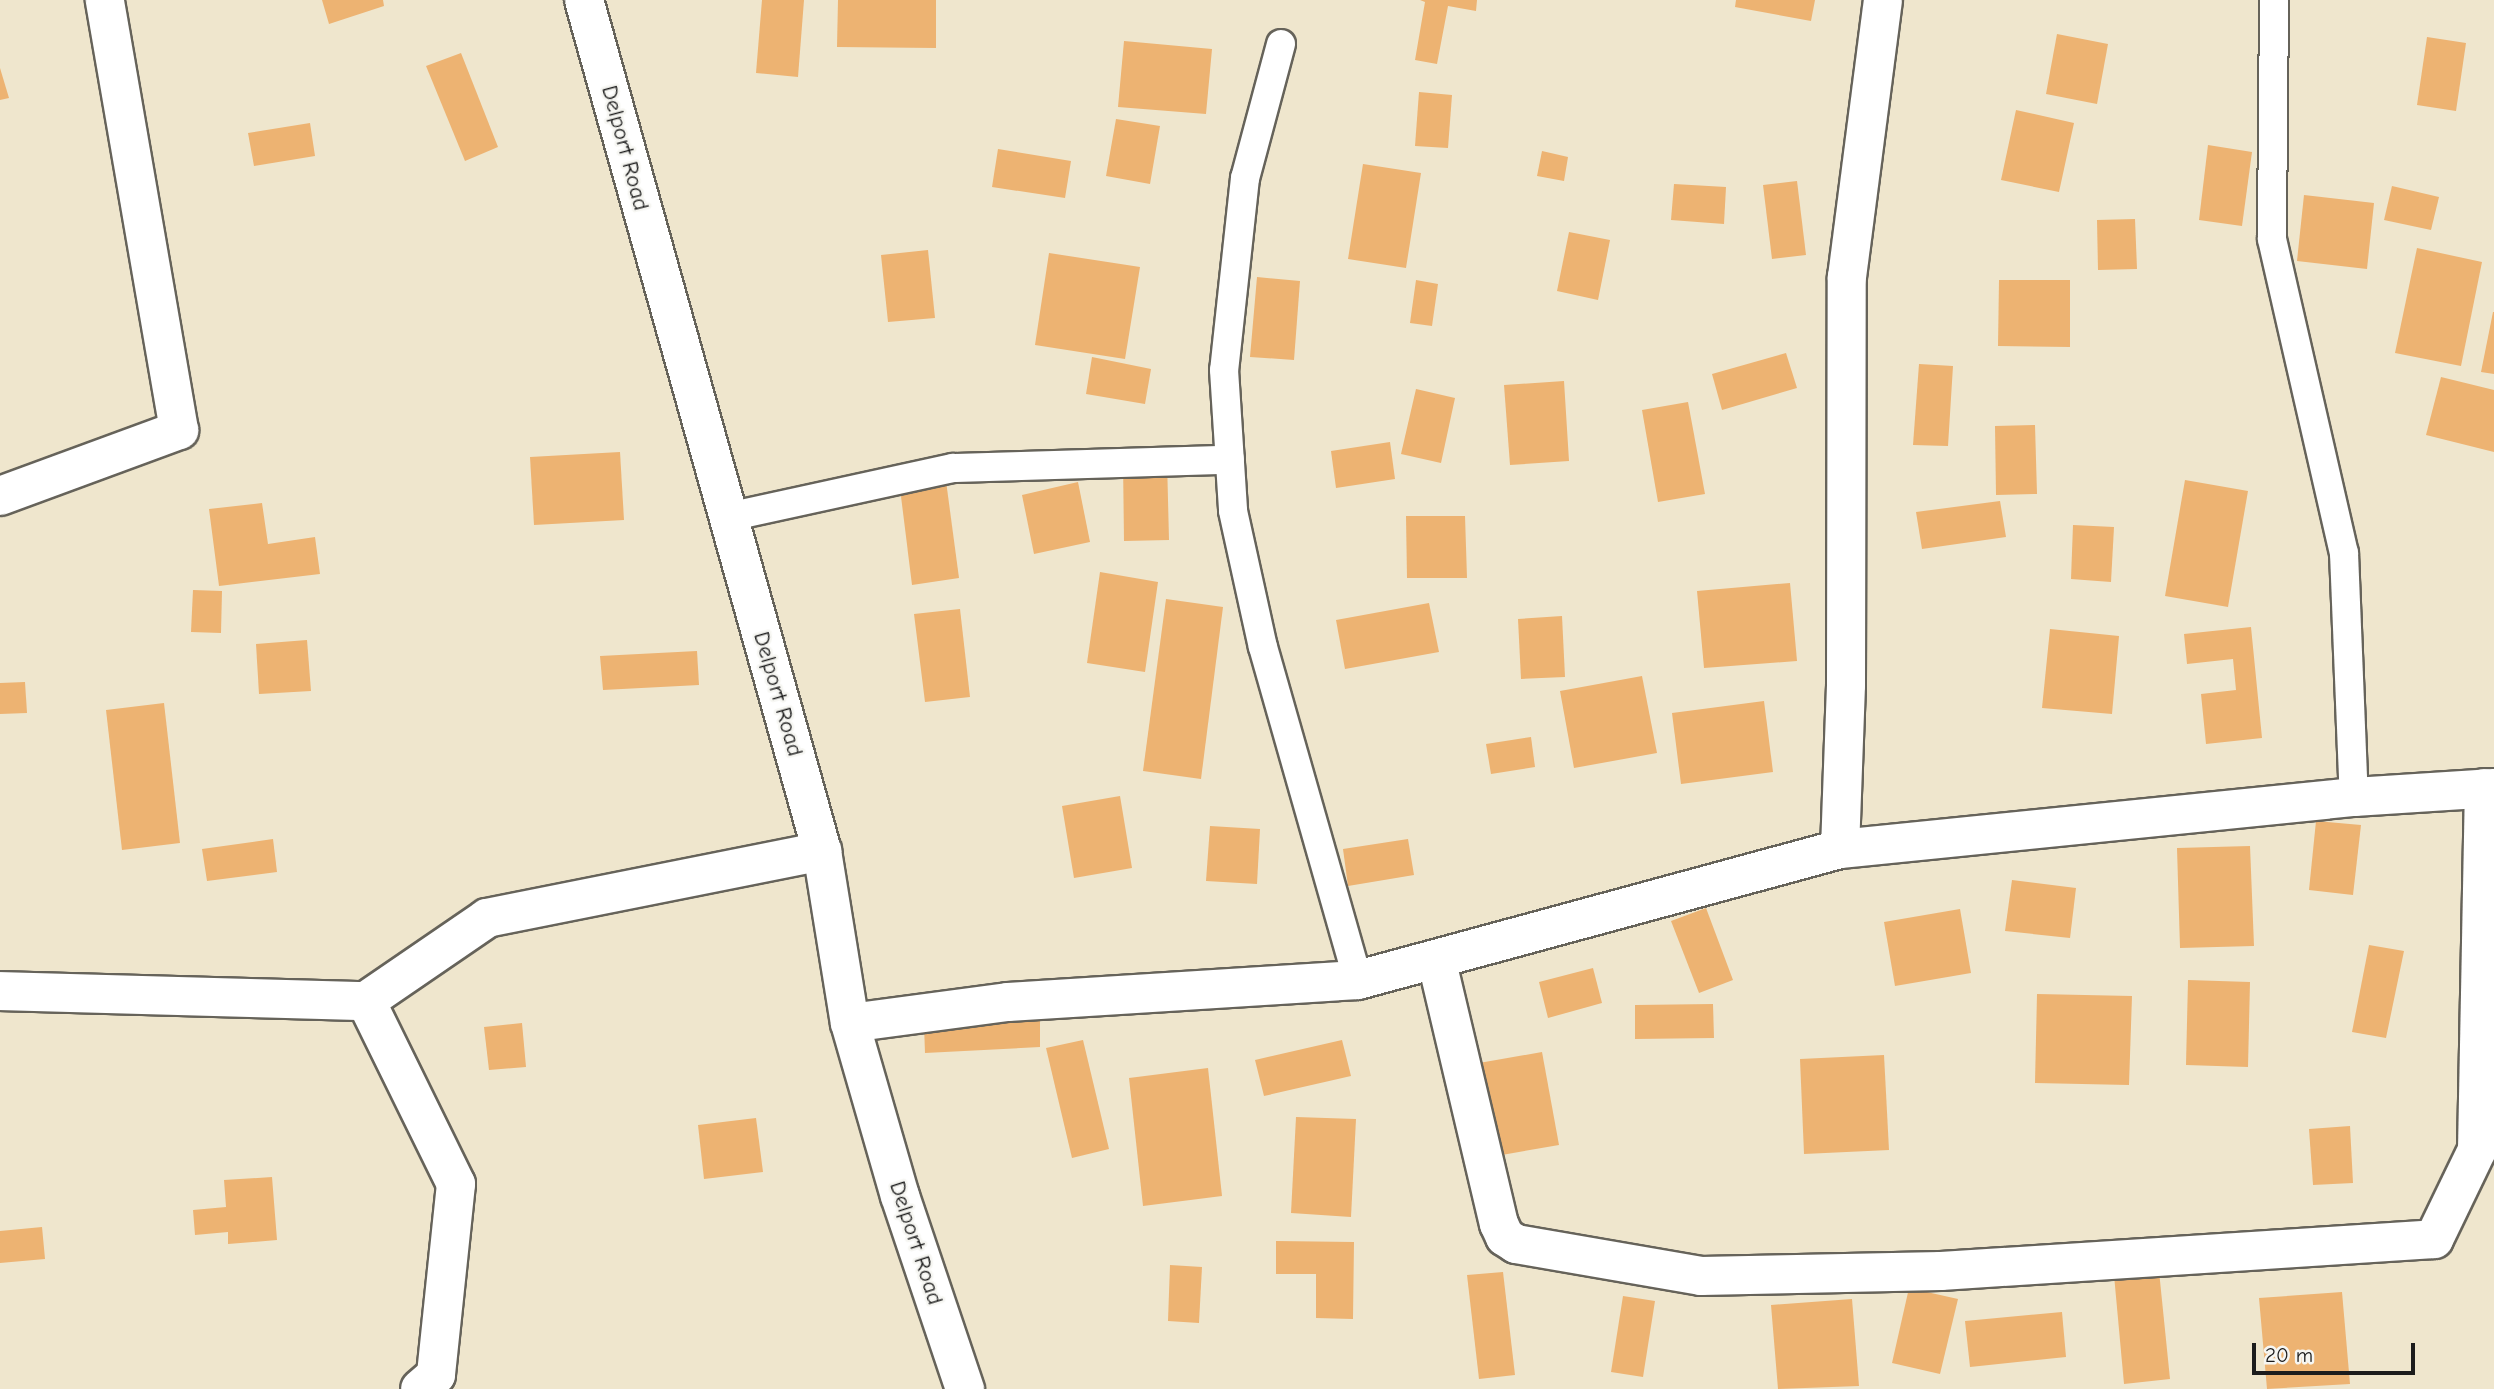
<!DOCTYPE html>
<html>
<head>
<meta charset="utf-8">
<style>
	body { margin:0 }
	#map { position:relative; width:2494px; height:1389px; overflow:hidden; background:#efe6cd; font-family:"Comic Neue",sans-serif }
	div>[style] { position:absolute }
	.building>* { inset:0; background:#edb372 }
	.roads { filter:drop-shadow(2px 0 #66635a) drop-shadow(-2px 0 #66635a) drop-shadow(0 2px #66635a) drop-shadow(0 -2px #66635a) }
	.lane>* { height:28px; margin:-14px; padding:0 14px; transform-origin:14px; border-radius:14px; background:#fff }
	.street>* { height:38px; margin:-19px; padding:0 19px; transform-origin:19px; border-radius:19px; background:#fff }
	.secondary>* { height:38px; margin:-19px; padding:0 19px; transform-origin:19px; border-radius:19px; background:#fff }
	span { translate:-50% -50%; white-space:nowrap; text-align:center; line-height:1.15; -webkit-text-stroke:5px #f6f6f2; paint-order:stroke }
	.street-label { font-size:23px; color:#1c1c1c }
	.scale { position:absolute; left:2252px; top:1343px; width:163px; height:32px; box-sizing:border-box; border:4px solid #1c1c1c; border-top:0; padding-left:9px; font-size:21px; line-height:24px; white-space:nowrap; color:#1c1c1c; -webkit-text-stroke:5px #f6f6f2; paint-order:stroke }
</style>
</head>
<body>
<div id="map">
	<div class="building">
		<div style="clip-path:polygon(322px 0,383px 0,384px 6px,329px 24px)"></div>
		<div style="clip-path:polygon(762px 0,804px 0,798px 77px,756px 73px)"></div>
		<div style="clip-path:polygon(838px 0,936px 0,936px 48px,837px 47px)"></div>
		<div style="clip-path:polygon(1420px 0,1477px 0,1476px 11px,1448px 6px,1437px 64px,1415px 60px,1425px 2px)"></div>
		<div style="clip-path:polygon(1736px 0,1815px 0,1811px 21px,1735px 7px)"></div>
		<div style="clip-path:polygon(2057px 34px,2108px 44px,2097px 104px,2046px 94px)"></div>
		<div style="clip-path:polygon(2427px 37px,2466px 43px,2456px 111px,2417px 105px)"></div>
		<div style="clip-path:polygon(1124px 41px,1212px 49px,1206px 114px,1118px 107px)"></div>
		<div style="clip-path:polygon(461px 53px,498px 147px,465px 161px,426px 66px)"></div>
		<div style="clip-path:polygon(0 68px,9px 98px,0 100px)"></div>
		<div style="clip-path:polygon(1419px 92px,1452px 95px,1448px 148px,1415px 146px)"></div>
		<div style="clip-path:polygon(2016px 110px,2074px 123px,2059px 192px,2001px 180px)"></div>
		<div style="clip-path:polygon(1116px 119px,1160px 126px,1150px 184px,1106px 176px)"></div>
		<div style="clip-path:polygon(310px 123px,315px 156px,254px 166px,248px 133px)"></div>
		<div style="clip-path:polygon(2208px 145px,2252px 152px,2242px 226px,2199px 220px)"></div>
		<div style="clip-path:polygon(998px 149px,1071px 161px,1065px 198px,992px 187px)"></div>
		<div style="clip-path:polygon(1542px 151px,1568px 157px,1564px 181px,1537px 176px)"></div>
		<div style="clip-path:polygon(1363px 164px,1421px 173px,1406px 268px,1348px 259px)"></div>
		<div style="clip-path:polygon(1797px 181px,1806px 255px,1772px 259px,1763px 185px)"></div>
		<div style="clip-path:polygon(1674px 184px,1726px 187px,1724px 224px,1671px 220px)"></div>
		<div style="clip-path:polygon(2392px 186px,2439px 197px,2431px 230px,2384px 220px)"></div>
		<div style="clip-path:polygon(2304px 195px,2374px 203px,2367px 269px,2297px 261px)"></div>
		<div style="clip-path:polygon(2135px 219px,2137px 269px,2098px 270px,2097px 220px)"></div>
		<div style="clip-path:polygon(1569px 232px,1610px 240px,1598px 300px,1557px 291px)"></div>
		<div style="clip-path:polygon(2417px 248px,2482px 262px,2461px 366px,2395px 353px)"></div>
		<div style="clip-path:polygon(928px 250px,935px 318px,888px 322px,881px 255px)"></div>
		<div style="clip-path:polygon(1049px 253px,1140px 267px,1125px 359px,1035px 345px)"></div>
		<div style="clip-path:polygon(1257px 277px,1300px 281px,1294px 360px,1250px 357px)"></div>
		<div style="clip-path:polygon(1416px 280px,1438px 284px,1432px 326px,1410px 323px)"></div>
		<div style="clip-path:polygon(1999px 280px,2070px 280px,2070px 347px,1998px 346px)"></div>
		<div style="clip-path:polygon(2493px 312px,2494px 312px,2494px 374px,2481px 372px)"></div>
		<div style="clip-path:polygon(1786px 353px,1797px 388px,1722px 410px,1712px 374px)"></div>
		<div style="clip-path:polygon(1092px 357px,1151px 369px,1145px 404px,1086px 394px)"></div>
		<div style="clip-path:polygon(1919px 364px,1953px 366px,1948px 446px,1913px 445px)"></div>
		<div style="clip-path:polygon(2441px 377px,2494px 390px,2494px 452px,2426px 435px)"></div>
		<div style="clip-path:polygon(1564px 381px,1569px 461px,1510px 465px,1504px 385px)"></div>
		<div style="clip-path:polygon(1416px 389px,1455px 398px,1441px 463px,1401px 454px)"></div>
		<div style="clip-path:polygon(1688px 402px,1705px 494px,1658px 502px,1642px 410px)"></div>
		<div style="clip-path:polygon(2035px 425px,2037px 494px,1996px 495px,1995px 426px)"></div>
		<div style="clip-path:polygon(1390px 442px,1395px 479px,1336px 488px,1331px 451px)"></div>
		<div style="clip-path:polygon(620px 452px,624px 520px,534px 525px,530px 457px)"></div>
		<div style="clip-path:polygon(1167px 460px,1169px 540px,1124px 541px,1123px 461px)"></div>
		<div style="clip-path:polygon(944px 466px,959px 578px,912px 585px,898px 472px)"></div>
		<div style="clip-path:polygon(2185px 480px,2248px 491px,2228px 607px,2165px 596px)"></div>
		<div style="clip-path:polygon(1078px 482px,1090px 542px,1034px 554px,1022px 495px)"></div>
		<div style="clip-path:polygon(2000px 501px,2006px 537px,1922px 549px,1916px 512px)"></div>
		<div style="clip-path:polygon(262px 503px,268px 544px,315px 537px,320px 574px,219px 586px,209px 509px)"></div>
		<div style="clip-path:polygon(1406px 516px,1465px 516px,1467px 578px,1407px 578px)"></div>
		<div style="clip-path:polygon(2073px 525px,2114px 527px,2111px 582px,2071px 579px)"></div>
		<div style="clip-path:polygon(1100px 572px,1158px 582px,1145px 672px,1087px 663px)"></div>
		<div style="clip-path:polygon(1790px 583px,1797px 661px,1704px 668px,1697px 591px)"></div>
		<div style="clip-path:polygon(193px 590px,222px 591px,221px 633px,191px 632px)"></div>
		<div style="clip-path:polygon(1166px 599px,1223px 607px,1201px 779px,1143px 771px)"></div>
		<div style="clip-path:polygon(1429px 603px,1439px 652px,1345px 669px,1336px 620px)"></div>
		<div style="clip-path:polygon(960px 609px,970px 697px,925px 702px,914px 614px)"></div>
		<div style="clip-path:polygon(1562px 616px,1565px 677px,1521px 679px,1518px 619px)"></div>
		<div style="clip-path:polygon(2251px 627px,2262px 738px,2206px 744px,2201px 694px,2236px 690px,2233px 659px,2187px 664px,2184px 634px)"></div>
		<div style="clip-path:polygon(2050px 629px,2119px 636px,2112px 714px,2042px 708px)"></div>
		<div style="clip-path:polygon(307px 640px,311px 691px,259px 694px,256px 644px)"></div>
		<div style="clip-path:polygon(697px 651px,699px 685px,603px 690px,600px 656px)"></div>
		<div style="clip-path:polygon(1642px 676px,1657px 753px,1574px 768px,1560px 691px)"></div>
		<div style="clip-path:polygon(25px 682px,27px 713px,0 714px,0 683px)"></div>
		<div style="clip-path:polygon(1764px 701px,1773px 772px,1681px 784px,1672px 713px)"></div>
		<div style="clip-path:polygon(164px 703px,180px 843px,122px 850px,106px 710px)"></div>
		<div style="clip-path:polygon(1531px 737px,1535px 767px,1491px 774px,1486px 744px)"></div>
		<div style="clip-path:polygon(1120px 796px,1132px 868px,1074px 878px,1062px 806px)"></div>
		<div style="clip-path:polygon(2316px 821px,2361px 825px,2353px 895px,2309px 890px)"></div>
		<div style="clip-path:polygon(1210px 826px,1260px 829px,1257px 884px,1206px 881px)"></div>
		<div style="clip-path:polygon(273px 839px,277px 872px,207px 881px,202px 849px)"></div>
		<div style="clip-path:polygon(1408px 839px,1414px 875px,1348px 886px,1343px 849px)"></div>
		<div style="clip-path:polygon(2250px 846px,2254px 946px,2180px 948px,2177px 848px)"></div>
		<div style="clip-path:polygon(2012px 880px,2076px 888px,2070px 938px,2005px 931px)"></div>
		<div style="clip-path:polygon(1706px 908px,1733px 980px,1699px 993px,1671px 921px)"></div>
		<div style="clip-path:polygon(1960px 909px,1971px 973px,1895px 986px,1884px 922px)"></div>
		<div style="clip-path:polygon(2369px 945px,2404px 951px,2386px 1038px,2352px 1032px)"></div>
		<div style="clip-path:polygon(1593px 968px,1602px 1003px,1548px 1018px,1539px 982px)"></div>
		<div style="clip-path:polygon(2188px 980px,2250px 982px,2248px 1067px,2186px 1065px)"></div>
		<div style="clip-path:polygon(2037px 994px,2132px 996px,2129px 1085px,2035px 1083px)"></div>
		<div style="clip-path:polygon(1713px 1004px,1714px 1038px,1635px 1039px,1635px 1005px)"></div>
		<div style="clip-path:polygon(1040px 1020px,1040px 1047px,925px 1053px,924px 1025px)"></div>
		<div style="clip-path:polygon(522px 1023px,526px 1067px,489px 1070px,484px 1027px)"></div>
		<div style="clip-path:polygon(1083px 1040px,1109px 1149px,1072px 1158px,1046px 1048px)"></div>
		<div style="clip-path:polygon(1342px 1040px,1351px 1076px,1264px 1096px,1255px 1060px)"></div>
		<div style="clip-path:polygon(1542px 1052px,1559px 1145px,1496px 1156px,1479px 1063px)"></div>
		<div style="clip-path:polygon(1884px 1055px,1889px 1150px,1804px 1154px,1800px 1059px)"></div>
		<div style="clip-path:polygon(1208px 1068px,1222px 1196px,1143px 1206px,1129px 1078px)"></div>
		<div style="clip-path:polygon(1296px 1117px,1356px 1119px,1351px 1217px,1291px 1213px)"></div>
		<div style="clip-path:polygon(756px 1118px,763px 1172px,704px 1179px,698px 1125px)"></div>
		<div style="clip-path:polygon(2350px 1126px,2353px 1183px,2313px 1185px,2309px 1129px)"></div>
		<div style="clip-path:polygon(272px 1177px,277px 1240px,228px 1244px,228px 1232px,195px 1235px,193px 1210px,226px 1207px,224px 1180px)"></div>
		<div style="clip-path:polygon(42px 1227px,45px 1259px,0 1263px,0 1231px)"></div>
		<div style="clip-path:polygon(1276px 1241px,1354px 1242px,1353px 1319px,1316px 1318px,1316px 1274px,1276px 1274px)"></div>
		<div style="clip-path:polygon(1170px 1265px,1202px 1267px,1199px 1323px,1168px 1321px)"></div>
		<div style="clip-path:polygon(2159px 1271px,2170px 1379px,2124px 1384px,2114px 1275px)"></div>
		<div style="clip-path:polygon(1503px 1272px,1515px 1375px,1479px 1379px,1467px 1275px)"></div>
		<div style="clip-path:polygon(1909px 1288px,1958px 1299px,1940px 1374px,1892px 1363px)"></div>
		<div style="clip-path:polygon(2342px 1292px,2350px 1384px,2267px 1389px,2259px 1298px)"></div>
		<div style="clip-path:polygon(1623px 1296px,1655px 1301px,1643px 1377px,1611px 1372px)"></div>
		<div style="clip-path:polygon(1852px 1299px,1859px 1386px,1778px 1389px,1771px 1305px)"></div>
		<div style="clip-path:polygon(2062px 1312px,2066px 1357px,1970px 1367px,1965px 1321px)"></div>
	</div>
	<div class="roads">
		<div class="lane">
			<div style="left:2274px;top:0;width:239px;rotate:90.5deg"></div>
			<div style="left:2272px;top:239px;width:322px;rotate:77.1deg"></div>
			<div style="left:2344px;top:553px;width:244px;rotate:87.7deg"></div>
			<div style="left:1281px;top:44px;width:139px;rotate:105deg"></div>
			<div style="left:1245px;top:178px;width:193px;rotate:96.2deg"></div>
			<div style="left:1224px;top:370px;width:141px;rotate:86.3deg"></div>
			<div style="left:1233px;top:511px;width:139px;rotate:77.6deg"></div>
			<div style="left:1263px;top:647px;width:346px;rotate:74.1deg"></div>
			<div style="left:728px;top:517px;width:230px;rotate:-12.3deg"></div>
			<div style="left:953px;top:468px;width:277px;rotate:-1.7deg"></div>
		</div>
		<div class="street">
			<div style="left:0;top:496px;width:191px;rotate:-20.2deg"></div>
			<div style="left:179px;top:430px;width:436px;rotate:-99.8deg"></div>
			<div style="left:1840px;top:849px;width:164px;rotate:-87.9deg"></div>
			<div style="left:1846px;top:685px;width:408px;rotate:-89.9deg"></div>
			<div style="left:1847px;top:277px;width:279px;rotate:-82.6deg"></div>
			<div style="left:1437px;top:962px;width:269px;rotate:76.7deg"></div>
			<div style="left:1499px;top:1224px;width:14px;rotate:65deg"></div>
			<div style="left:1505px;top:1237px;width:13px;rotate:32deg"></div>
			<div style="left:1516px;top:1244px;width:188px;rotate:9.8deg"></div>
			<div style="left:1701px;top:1276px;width:240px;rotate:-1.2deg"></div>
			<div style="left:1941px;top:1271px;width:494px;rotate:-3.7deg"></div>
			<div style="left:2434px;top:1239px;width:99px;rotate:-64.2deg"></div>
			<div style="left:2477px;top:1150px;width:362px;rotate:-88.9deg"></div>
			<div style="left:0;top:991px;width:366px;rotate:1.6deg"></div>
			<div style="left:366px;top:1001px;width:147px;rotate:-34.4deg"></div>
			<div style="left:487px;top:918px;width:342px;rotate:-11.3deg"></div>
			<div style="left:366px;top:1001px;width:204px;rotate:63.8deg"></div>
			<div style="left:456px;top:1184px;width:192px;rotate:96deg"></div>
			<div style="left:436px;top:1375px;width:21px;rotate:139deg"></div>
			<div style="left:850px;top:1023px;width:159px;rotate:-7.6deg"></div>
			<div style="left:1008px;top:1002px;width:351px;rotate:-3.6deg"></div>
			<div style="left:1358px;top:980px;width:499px;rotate:-15.2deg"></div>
			<div style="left:1840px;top:849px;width:517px;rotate:-5.78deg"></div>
			<div style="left:2354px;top:797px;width:140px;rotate:-3.7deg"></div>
		</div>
		<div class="secondary">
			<div style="left:584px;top:0;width:884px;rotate:74.38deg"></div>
			<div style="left:822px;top:851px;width:174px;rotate:80.8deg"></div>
			<div style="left:850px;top:1023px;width:180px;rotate:73.9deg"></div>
			<div style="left:900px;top:1196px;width:204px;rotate:71.4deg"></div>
		</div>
	</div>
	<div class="street-label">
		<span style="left:625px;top:148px;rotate:75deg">Delport Road</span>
		<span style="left:778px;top:694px;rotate:74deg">Delport Road</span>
		<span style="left:916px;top:1243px;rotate:72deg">Delport Road</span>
	</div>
	<div class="scale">20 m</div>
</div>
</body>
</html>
